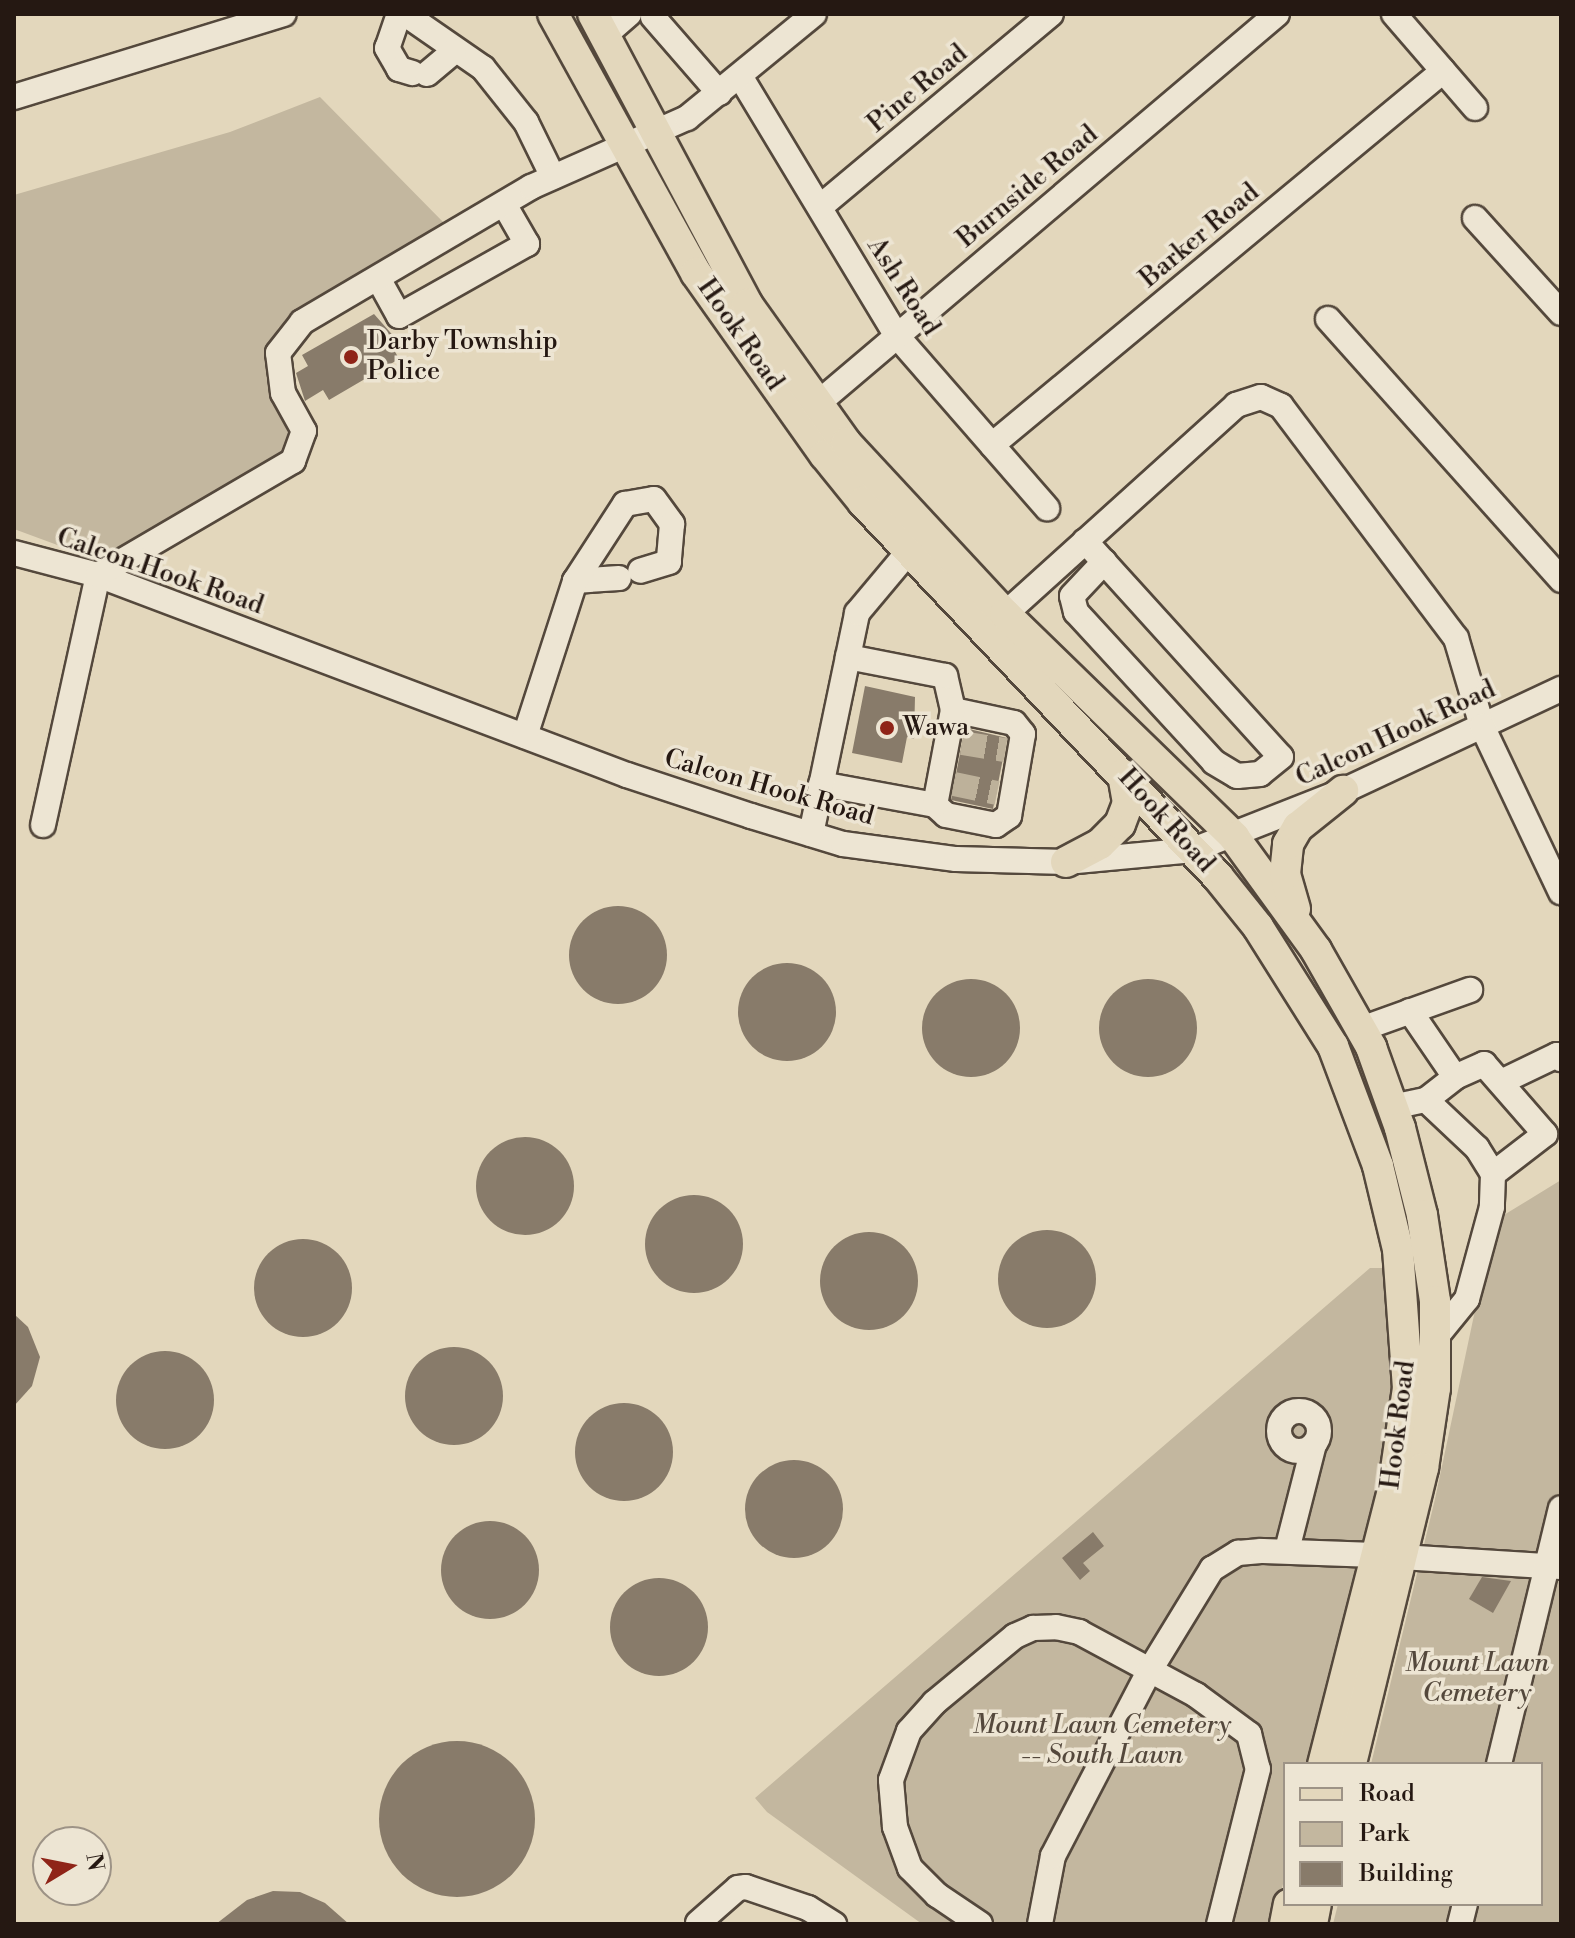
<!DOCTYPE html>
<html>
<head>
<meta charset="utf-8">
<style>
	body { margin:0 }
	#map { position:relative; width:1575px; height:1938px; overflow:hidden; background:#e3d7bc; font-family:"Libre Bodoni",serif }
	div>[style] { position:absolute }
	.green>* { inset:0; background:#c3b79f }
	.building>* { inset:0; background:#887b6a }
	.round { border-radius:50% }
	.minor-tunnel>* { height:24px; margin-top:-12px; transform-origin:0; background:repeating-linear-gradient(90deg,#bdb19a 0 24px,transparent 0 36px) }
	.roads { filter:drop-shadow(2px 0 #54483c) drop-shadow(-2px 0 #54483c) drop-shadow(0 2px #54483c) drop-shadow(0 -2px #54483c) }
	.minor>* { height:24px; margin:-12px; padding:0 12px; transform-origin:12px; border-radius:12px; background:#ede5d3 }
	.minor>.ring { margin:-12px; padding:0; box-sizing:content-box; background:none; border:24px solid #ede5d3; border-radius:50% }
	.major>* { height:30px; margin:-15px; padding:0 15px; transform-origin:15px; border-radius:15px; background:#e3d7bc }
	.dots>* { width:22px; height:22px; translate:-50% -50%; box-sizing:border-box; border:4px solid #ede5d3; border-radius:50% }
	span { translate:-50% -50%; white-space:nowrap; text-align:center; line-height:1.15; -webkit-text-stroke:7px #ede5d3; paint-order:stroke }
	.street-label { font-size:26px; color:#251812 }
	.poi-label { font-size:26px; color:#251812 }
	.left { translate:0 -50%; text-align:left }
	.park-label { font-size:26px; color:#54483c; font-style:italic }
	.frame { position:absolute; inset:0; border:16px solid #251812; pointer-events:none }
	.legend { position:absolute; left:1283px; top:1762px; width:260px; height:144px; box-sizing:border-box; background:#ede5d3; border:2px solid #9d9386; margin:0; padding:10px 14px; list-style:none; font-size:24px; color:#251812 }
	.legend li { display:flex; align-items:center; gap:16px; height:40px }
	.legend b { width:40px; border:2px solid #9d9386 }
	.north { position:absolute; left:32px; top:1826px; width:80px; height:80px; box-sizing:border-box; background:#ede5d3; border:2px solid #9d9386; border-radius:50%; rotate:80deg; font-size:22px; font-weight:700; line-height:32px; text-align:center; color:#251812 }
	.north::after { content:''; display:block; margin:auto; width:28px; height:36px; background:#8f2418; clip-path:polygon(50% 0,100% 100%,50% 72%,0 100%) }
</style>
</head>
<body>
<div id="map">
	<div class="green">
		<div style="clip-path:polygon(320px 97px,446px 225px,278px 328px,266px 377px,290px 438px,285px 454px,98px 560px,14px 529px,14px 195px,230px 132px)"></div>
		<div style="clip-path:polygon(1561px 1180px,1561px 1924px,1333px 1924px,1338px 1904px,1541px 1904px,1541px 1764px,1371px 1764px,1435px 1499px,1494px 1221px)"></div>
		<div style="clip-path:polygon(1370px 1268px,1388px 1268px,1393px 1418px,1384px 1476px,1313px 1764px,1285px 1764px,1285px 1876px,1273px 1924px,922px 1924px,767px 1812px,755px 1798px)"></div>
	</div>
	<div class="building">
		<div style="clip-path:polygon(374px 314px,397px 340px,391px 344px,399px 359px,329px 400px,323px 390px,305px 401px,296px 373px,308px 366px,302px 355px)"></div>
		<div style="clip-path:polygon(865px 686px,915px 697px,914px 739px,907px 737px,902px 763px,852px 753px)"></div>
		<div style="clip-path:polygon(965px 728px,1007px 738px,993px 809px,951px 800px)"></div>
		<div class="round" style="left:569px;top:906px;width:98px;height:98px"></div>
		<div class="round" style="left:738px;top:963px;width:98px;height:98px"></div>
		<div class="round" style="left:922px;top:979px;width:98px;height:98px"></div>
		<div class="round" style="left:1099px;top:979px;width:98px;height:98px"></div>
		<div class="round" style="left:476px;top:1137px;width:98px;height:98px"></div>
		<div class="round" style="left:645px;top:1195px;width:98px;height:98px"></div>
		<div class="round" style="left:998px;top:1230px;width:98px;height:98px"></div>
		<div class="round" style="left:820px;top:1232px;width:98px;height:98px"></div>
		<div class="round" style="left:254px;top:1239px;width:98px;height:98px"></div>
		<div style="clip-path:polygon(14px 1314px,28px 1327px,40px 1357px,32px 1386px,14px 1406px)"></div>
		<div class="round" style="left:405px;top:1347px;width:98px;height:98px"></div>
		<div class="round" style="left:116px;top:1351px;width:98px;height:98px"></div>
		<div class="round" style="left:575px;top:1403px;width:98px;height:98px"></div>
		<div class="round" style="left:745px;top:1460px;width:98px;height:98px"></div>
		<div class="round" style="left:441px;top:1521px;width:98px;height:98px"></div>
		<div style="clip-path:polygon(1093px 1532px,1104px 1546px,1083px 1563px,1090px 1571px,1080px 1580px,1062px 1558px)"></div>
		<div style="clip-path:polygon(1482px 1577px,1511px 1581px,1493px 1613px,1469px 1599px)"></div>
		<div class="round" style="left:610px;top:1578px;width:98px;height:98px"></div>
		<div class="round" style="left:379px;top:1741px;width:156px;height:156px"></div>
		<div style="clip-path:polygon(273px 1891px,300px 1892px,325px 1903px,349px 1924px,216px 1924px,247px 1900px)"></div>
	</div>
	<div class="minor-tunnel">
		<div style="left:962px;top:743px;width:44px;rotate:9.2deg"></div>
		<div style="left:954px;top:784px;width:44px;rotate:11.8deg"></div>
	</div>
	<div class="roads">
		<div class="minor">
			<div style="left:399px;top:14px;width:36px;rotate:109deg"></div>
			<div style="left:387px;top:48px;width:24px;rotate:60deg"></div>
			<div style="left:399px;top:69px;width:14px;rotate:17deg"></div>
			<div style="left:405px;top:14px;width:95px;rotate:34.7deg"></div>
			<div style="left:483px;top:68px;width:69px;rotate:51.5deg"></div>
			<div style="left:526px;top:122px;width:61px;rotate:63.9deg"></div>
			<div style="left:1394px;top:14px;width:124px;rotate:49.2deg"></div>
			<div style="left:653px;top:17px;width:101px;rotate:49deg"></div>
			<div style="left:605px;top:35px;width:32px;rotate:-41deg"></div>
			<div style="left:427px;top:74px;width:35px;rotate:-40deg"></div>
			<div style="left:740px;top:76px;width:302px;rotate:58.9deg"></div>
			<div style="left:896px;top:335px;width:230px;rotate:48.9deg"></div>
			<div style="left:14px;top:97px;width:282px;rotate:-17.1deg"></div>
			<div style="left:820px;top:207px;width:301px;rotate:-39.9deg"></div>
			<div style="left:1475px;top:218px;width:128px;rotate:47.8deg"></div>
			<div style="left:379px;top:280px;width:41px;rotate:60.9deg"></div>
			<div style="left:399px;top:316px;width:147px;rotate:-29.4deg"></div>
			<div style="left:527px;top:244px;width:46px;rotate:-119.9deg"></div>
			<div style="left:1328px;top:319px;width:350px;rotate:48.2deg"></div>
			<div style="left:817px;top:404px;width:603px;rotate:-40.29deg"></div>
			<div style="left:992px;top:445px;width:586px;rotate:-39.67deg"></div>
			<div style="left:1085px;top:541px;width:28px;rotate:48deg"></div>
			<div style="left:1104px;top:562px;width:263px;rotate:47.8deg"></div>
			<div style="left:1281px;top:757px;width:27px;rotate:141deg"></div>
			<div style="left:1260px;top:774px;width:23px;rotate:175deg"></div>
			<div style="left:1237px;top:776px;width:27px;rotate:-149deg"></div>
			<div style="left:1214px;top:762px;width:204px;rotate:-132.6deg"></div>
			<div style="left:1076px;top:612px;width:16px;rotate:-104deg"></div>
			<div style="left:1072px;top:596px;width:47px;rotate:-46.7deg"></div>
			<div style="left:14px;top:553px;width:87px;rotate:14.7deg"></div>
			<div style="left:98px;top:575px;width:566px;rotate:20.71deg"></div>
			<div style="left:627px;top:775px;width:131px;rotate:18.3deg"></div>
			<div style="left:751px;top:816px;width:96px;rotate:16.9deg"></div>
			<div style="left:843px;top:844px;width:114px;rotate:7.6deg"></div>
			<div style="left:956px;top:859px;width:110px;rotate:1.6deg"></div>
			<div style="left:1066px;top:862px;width:128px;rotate:-5.4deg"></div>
			<div style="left:1193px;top:850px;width:161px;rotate:-21.5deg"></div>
			<div style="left:1343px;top:791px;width:241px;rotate:-25.1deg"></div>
			<div style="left:575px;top:581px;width:44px;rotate:-3.9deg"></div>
			<div style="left:1005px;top:614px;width:312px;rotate:-42.1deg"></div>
			<div style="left:1236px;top:405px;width:26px;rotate:-18deg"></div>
			<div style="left:1261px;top:397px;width:22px;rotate:24deg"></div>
			<div style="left:1281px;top:406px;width:291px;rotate:53deg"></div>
			<div style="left:1456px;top:638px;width:92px;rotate:73.5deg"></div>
			<div style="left:1482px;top:726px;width:184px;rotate:64.6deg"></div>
			<div style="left:525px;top:736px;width:163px;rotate:-72.1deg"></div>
			<div style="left:575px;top:581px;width:92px;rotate:-57deg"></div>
			<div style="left:625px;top:504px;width:29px;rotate:-10deg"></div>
			<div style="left:654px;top:499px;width:31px;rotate:54deg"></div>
			<div style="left:672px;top:524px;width:38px;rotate:95deg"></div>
			<div style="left:669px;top:562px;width:30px;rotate:163deg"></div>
			<div style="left:821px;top:784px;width:116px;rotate:10.4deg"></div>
			<div style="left:935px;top:805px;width:15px;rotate:42deg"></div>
			<div style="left:946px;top:815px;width:51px;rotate:11.3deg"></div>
			<div style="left:996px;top:825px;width:16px;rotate:-35deg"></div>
			<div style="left:1009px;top:816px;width:83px;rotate:-80.3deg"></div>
			<div style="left:1023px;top:734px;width:14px;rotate:-129deg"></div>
			<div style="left:1014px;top:723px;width:62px;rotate:-168deg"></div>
			<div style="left:953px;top:710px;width:35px;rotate:-103deg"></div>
			<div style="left:945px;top:676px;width:99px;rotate:-168.9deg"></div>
			<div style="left:935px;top:805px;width:97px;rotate:-79.3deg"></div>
			<div style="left:43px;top:825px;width:256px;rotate:-77.6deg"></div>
			<div style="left:98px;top:575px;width:226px;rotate:-30.3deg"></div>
			<div style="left:293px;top:461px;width:32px;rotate:-70deg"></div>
			<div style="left:304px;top:431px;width:43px;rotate:-118.9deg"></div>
			<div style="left:283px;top:393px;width:40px;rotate:-97.1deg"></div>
			<div style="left:278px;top:353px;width:39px;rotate:-52deg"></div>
			<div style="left:302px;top:322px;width:266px;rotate:-30.5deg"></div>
			<div style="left:531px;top:187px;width:171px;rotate:-23.9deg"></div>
			<div style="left:687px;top:118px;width:164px;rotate:-39.3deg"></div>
			<div style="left:811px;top:834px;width:226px;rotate:-78.2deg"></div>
			<div style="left:857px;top:613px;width:81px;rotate:-50deg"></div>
			<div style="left:1361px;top:1029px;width:116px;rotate:-19.7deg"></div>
			<div style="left:1455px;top:1077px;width:32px;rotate:-24deg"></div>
			<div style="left:1484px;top:1064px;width:93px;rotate:48.9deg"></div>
			<div style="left:1545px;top:1134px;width:66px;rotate:142.4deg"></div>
			<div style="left:1501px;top:1082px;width:62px;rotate:-25.7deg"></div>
			<div style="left:1557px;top:1055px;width:6px;rotate:45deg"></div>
			<div style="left:1426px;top:1100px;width:70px;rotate:43.3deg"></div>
			<div style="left:1477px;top:1148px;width:31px;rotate:58deg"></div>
			<div style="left:1493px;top:1174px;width:33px;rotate:92deg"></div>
			<div style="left:1492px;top:1207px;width:95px;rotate:105.2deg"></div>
			<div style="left:1467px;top:1299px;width:49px;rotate:129.2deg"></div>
			<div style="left:1392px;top:1107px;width:35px;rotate:-12deg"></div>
			<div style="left:1426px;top:1100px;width:37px;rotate:-38deg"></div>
			<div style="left:1455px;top:1077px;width:80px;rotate:-124.3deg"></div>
			<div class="ring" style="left:1279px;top:1411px;width:16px;height:16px"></div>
			<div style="left:1287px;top:1550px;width:109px;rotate:-75.7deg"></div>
			<div style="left:1401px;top:1557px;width:160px;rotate:3.6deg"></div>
			<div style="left:1499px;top:1764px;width:263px;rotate:-76.4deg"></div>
			<div style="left:698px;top:1923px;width:53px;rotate:-41.2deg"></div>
			<div style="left:738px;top:1888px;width:8px;rotate:-7deg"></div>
			<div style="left:746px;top:1887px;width:65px;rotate:18.7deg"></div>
			<div style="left:808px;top:1908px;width:31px;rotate:32deg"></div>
			<div style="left:980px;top:1924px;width:52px;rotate:-146deg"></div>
			<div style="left:937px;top:1895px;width:38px;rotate:-135deg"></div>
			<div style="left:910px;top:1868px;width:44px;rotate:-110.1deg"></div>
			<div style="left:895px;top:1827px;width:47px;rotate:-94.9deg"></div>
			<div style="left:891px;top:1780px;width:52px;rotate:-69.8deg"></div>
			<div style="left:909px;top:1731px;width:38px;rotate:-48deg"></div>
			<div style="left:934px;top:1703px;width:105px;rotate:-39.6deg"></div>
			<div style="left:1015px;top:1636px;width:20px;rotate:-24deg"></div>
			<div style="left:1033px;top:1628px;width:23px;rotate:-2deg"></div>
			<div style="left:1056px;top:1627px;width:24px;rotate:12deg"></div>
			<div style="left:1079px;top:1632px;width:133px;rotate:28.3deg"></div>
			<div style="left:1196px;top:1695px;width:66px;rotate:36.3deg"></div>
			<div style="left:1249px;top:1734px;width:36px;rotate:76deg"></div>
			<div style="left:1258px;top:1769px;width:160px;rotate:104.1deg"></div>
			<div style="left:1040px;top:1924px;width:69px;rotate:-79.2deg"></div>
			<div style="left:1053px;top:1856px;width:210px;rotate:-62.5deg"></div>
			<div style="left:1150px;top:1670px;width:119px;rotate:-58.5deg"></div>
			<div style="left:1212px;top:1569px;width:31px;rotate:-32deg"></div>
			<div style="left:1238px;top:1553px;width:23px;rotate:-5deg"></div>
			<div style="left:1261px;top:1551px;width:116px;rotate:2deg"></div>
			<div style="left:1460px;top:1924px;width:21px;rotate:-76deg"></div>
		</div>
		<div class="major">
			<div style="left:553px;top:14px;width:296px;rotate:61.1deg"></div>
			<div style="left:696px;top:273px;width:223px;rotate:54.7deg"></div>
			<div style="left:825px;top:455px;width:60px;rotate:51deg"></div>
			<div style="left:863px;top:502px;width:516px;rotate:46.57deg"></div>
			<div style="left:1218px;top:877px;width:64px;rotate:51.3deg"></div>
			<div style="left:1258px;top:927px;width:141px;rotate:57.8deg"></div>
			<div style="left:1333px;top:1046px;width:128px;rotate:69.4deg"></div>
			<div style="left:1378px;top:1166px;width:85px;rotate:76.5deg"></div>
			<div style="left:1398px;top:1249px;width:139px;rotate:85.9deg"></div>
			<div style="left:1408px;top:1388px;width:103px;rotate:98.4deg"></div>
			<div style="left:1393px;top:1490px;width:283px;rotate:104.3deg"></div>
			<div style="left:593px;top:14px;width:328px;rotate:62deg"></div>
			<div style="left:747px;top:304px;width:171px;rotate:54.5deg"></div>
			<div style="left:846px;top:443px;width:233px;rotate:47.1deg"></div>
			<div style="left:1005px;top:614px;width:320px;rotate:44.2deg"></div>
			<div style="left:1234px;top:837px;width:140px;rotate:54deg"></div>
			<div style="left:1316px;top:950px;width:112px;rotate:60.4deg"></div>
			<div style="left:1371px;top:1047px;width:86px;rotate:70.3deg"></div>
			<div style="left:1400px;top:1128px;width:90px;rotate:75.8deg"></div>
			<div style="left:1422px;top:1215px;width:87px;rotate:81.4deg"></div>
			<div style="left:1435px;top:1301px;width:87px;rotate:90deg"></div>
			<div style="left:1435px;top:1388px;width:81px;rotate:98.5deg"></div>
			<div style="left:1423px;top:1468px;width:305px;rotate:103.7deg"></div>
			<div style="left:1066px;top:862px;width:38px;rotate:-28deg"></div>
			<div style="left:1100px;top:844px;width:28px;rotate:-45deg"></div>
			<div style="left:1120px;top:824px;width:22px;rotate:-69deg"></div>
			<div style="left:1128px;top:803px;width:29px;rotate:-100deg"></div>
			<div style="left:1295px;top:909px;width:36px;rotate:-106deg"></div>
			<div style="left:1285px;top:874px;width:30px;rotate:-84deg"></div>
			<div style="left:1288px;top:844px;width:20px;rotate:-60deg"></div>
			<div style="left:1298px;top:827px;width:58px;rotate:-38.7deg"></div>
			<div style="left:1285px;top:1924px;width:20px;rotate:-79deg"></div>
			<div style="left:1312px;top:1924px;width:20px;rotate:-79deg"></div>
		</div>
	</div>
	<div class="dots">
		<div style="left:351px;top:357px;background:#8f2418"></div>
		<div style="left:887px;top:728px;background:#8f2418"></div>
	</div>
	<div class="street-label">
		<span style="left:918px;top:89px;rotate:-40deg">Pine Road</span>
		<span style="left:1028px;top:187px;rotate:-40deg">Burnside Road</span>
		<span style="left:1200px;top:236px;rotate:-40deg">Barker Road</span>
		<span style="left:903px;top:287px;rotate:57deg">Ash Road</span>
		<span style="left:740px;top:335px;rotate:55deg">Hook Road</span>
		<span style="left:160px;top:572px;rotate:19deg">Calcon Hook Road</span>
		<span style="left:1396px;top:734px;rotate:-25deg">Calcon Hook Road</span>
		<span style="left:769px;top:788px;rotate:16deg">Calcon Hook Road</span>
		<span style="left:1166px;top:821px;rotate:48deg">Hook Road</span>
		<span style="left:1399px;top:1425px;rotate:-83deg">Hook Road</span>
	</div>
	<div class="poi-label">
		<span class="left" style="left:367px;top:357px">Darby Township<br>Police</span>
		<span class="left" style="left:903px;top:728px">Wawa</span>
	</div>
	<div class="park-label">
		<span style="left:1477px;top:1679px">Mount Lawn<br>Cemetery</span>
		<span style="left:1102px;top:1741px">Mount Lawn Cemetery<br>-- South Lawn</span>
	</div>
	<div class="frame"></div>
	<ul class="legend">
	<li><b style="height:10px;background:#e3d7bc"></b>Road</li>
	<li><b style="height:22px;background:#c3b79f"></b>Park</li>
	<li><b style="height:22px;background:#887b6a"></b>Building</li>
	</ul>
	<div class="north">N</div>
</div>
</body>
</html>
